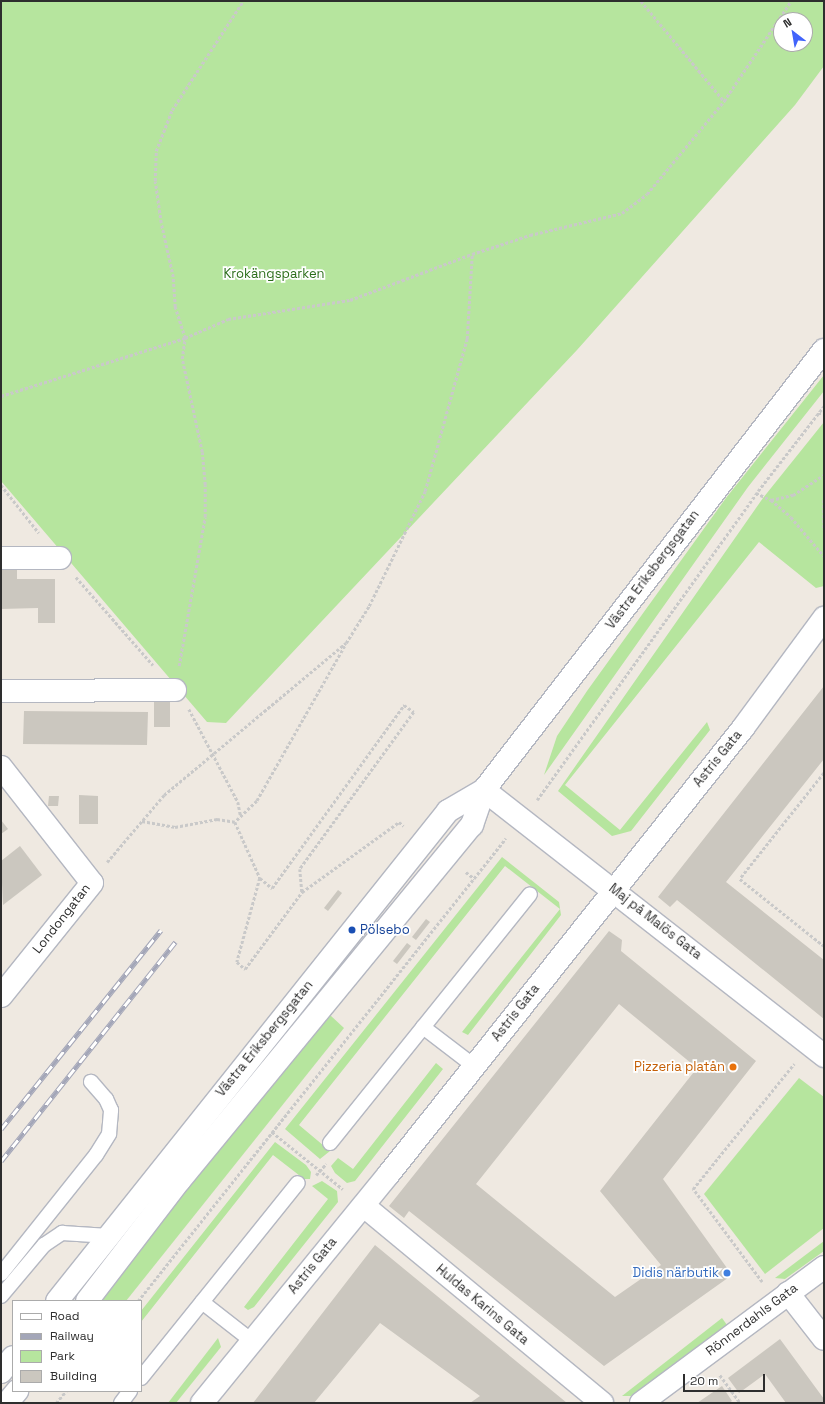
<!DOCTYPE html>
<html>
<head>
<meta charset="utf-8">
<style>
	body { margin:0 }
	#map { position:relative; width:825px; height:1404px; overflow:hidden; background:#efe9e1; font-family:"Space Grotesk",sans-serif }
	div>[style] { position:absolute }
	.green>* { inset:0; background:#b6e59e }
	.building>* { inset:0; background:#cbc7bf }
	.path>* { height:2.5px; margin-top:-1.25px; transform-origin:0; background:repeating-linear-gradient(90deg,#c9c9c9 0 3px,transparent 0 5px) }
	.roads { filter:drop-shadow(1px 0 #b4b7c1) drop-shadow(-1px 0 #b4b7c1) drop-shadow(0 1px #b4b7c1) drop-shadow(0 -1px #b4b7c1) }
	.service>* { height:14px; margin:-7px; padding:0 7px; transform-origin:7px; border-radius:7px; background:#fff }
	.minor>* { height:22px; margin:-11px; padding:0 11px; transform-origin:11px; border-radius:11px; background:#fff }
	.rail>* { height:4.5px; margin-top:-2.25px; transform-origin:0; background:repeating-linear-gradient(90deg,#fff 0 9px,#a3a6b8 0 18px); box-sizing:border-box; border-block:1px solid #a3a6b8 }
	.dots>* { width:11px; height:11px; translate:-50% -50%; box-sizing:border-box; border:2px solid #fff; border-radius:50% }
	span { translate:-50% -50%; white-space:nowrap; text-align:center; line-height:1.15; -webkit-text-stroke:3.5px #fff; paint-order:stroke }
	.park-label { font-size:13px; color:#2c6e1b }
	.street-label { font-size:13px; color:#2e2e2e }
	.transit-label { font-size:13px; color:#164399 }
	.left { translate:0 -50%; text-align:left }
	.food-label { font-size:13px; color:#c56008 }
	.right { translate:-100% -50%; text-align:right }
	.shop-label { font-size:13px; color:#366cbe }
	.frame { position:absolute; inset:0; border:2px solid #2e2e2e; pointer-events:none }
	.legend { position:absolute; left:12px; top:1300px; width:130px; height:92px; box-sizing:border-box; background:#fff; border:1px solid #ababab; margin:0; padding:5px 7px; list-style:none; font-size:12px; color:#2e2e2e }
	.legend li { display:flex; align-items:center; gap:8px; height:20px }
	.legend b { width:20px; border:1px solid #ababab }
	.north { position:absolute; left:773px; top:12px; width:40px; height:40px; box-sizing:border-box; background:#fff; border:1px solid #ababab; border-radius:50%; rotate:329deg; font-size:11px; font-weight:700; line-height:16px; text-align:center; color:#2e2e2e }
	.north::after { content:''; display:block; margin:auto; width:14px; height:18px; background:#4264fb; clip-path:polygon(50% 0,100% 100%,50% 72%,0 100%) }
	.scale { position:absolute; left:683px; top:1374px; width:82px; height:18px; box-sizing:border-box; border:2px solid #2e2e2e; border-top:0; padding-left:5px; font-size:12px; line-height:14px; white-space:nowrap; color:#2e2e2e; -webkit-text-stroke:3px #fff; paint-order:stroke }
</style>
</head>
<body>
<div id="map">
	<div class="green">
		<div style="clip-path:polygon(evenodd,1px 1px,824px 1px,824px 66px,795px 105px,577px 350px,226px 723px,207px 722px,1px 481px,1px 1px,781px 20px,805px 20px,805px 44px,781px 44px,781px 20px)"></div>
		<div style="clip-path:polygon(824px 375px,824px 391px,748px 487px,544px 775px,557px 736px,587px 691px,726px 498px)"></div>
		<div style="clip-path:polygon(824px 422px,824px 586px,816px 588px,759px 542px,565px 785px,620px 830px,707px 722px,710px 730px,631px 831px,612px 836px,558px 791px,763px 498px)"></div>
		<div style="clip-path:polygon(502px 857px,559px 902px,561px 915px,468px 1035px,462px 1032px,560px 909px,505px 866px,299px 1125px,330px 1151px,320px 1159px,285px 1129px)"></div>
		<div style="clip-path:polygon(330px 1015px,344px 1028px,126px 1301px,96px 1301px)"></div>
		<div style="clip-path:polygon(436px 1063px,443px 1069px,355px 1181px,347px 1183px,335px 1173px,331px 1166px,338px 1158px,353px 1169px)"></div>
		<div style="clip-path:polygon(799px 1078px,824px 1097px,824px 1228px,765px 1274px,704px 1194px)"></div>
		<div style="clip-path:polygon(275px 1142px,306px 1165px,311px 1172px,310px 1179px,304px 1179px,273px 1155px,141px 1322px,141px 1311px)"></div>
		<div style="clip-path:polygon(322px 1181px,337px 1191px,338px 1202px,254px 1307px,248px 1310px,244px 1307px,328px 1199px,312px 1186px)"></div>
		<div style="clip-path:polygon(824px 1241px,824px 1251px,785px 1279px,775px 1278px)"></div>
		<div style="clip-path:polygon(722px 1318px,727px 1325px,631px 1396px,622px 1396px)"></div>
		<div style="clip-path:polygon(218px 1338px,221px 1347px,176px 1403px,168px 1403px)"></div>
	</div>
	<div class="building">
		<div style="clip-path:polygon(1px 569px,17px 569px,17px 579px,55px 579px,55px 623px,38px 623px,38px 608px,1px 609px)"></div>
		<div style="clip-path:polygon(824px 686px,824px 759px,726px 882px,824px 960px,824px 1019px,677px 900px,670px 907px,658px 897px)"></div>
		<div style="clip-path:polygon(154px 699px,170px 699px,170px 727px,154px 727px)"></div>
		<div style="clip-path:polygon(24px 711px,148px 712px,147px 745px,23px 744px)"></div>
		<div style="clip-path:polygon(79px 795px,98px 796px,98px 824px,79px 824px)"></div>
		<div style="clip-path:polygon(49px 796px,59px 796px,58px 806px,48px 806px)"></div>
		<div style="clip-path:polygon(1px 820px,8px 829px,1px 834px)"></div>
		<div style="clip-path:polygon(20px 846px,42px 875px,3px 905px,1px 861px)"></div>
		<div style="clip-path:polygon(338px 890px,342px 893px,328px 911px,324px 908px)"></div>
		<div style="clip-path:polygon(426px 919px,430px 922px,416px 940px,412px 937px)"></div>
		<div style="clip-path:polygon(evenodd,609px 931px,622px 940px,621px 951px,756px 1061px,663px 1179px,732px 1275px,604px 1366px,409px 1211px,404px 1218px,389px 1206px,609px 931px,619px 1004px,697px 1068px,600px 1191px,661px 1265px,615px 1297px,476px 1184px,619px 1004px)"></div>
		<div style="clip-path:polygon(407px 943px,411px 946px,397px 964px,393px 961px)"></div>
		<div style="clip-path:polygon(375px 1245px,567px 1403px,470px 1403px,480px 1396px,380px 1323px,314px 1403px,253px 1403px)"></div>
		<div style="clip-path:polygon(780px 1339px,824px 1399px,824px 1403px,786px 1403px,765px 1374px,739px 1393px,728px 1378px)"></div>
		<div style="clip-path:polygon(722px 1386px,732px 1401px,729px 1403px,697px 1403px)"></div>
	</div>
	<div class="path">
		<div style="left:641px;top:1px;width:130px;rotate:50.3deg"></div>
		<div style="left:1px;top:396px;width:193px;rotate:-17.5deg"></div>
		<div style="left:185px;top:338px;width:47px;rotate:-23.8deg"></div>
		<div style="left:228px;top:319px;width:123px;rotate:-8.9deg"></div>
		<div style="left:350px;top:300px;width:130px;rotate:-20.7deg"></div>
		<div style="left:818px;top:414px;width:6px"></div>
		<div style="left:1px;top:485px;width:61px;rotate:51.6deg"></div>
		<div style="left:756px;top:493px;width:17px;rotate:25deg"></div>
		<div style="left:771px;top:500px;width:23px;rotate:-13deg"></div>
		<div style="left:793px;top:495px;width:37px;rotate:-33deg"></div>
		<div style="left:771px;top:500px;width:26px;rotate:40deg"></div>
		<div style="left:791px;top:517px;width:51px;rotate:49.8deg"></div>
		<div style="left:824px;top:500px;width:30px;rotate:90deg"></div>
		<div style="left:76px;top:577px;width:117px;rotate:48.8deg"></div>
		<div style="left:345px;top:646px;width:178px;rotate:119.6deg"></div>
		<div style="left:257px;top:801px;width:30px;rotate:136deg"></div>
		<div style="left:235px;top:822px;width:61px;rotate:65.9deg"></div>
		<div style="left:260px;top:878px;width:16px;rotate:40deg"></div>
		<div style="left:272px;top:888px;width:226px;rotate:-54.2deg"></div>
		<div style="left:404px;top:705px;width:12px;rotate:35deg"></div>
		<div style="left:414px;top:712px;width:194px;rotate:126deg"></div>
		<div style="left:300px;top:869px;width:23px;rotate:85deg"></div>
		<div style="left:302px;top:892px;width:120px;rotate:-35.8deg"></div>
		<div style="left:399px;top:822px;width:6px;rotate:39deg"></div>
		<div style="left:179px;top:666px;width:151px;rotate:-80.1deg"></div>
		<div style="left:205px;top:517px;width:32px;rotate:-90deg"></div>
		<div style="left:205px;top:485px;width:33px;rotate:-95deg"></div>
		<div style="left:202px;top:452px;width:95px;rotate:-102.1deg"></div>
		<div style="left:182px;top:359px;width:21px;rotate:-82deg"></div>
		<div style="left:185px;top:338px;width:33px;rotate:-108deg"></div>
		<div style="left:175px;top:307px;width:30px;rotate:-94deg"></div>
		<div style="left:173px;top:277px;width:55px;rotate:-102.5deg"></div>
		<div style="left:161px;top:223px;width:42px;rotate:-98.1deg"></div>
		<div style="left:155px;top:181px;width:30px;rotate:-88deg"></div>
		<div style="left:156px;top:151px;width:44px;rotate:-68.7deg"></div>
		<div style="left:172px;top:110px;width:130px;rotate:-56.9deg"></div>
		<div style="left:189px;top:709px;width:105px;rotate:62.2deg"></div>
		<div style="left:238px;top:802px;width:15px;rotate:79deg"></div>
		<div style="left:824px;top:773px;width:135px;rotate:128.4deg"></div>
		<div style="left:740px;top:879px;width:107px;rotate:38.6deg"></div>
		<div style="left:537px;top:800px;width:380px;rotate:-54.4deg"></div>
		<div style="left:758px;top:491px;width:108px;rotate:-52.2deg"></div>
		<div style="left:142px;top:821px;width:34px;rotate:10deg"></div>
		<div style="left:175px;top:827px;width:43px;rotate:-10.8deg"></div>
		<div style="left:217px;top:819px;width:18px;rotate:9deg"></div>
		<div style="left:107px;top:862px;width:88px;rotate:-49.6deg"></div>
		<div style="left:164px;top:795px;width:237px;rotate:-39.9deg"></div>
		<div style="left:346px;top:643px;width:44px;rotate:-58.1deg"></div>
		<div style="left:369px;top:606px;width:128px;rotate:-64deg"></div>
		<div style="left:425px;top:491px;width:158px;rotate:-74.6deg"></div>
		<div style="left:467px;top:339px;width:85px;rotate:-86.6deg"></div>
		<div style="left:472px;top:254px;width:61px;rotate:-18.1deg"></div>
		<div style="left:530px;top:235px;width:95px;rotate:-13.4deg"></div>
		<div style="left:622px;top:213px;width:31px;rotate:-37deg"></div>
		<div style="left:647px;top:194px;width:121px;rotate:-50.4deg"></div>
		<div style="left:724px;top:101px;width:120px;rotate:-56.2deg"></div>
		<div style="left:466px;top:872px;width:11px;rotate:38deg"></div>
		<div style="left:260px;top:878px;width:87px;rotate:105.3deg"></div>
		<div style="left:237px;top:962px;width:11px;rotate:41deg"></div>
		<div style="left:245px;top:969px;width:96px;rotate:-53.5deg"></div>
		<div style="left:272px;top:1132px;width:91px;rotate:38.8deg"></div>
		<div style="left:316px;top:1175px;width:15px;rotate:-48deg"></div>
		<div style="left:762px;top:1282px;width:116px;rotate:-126.6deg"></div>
		<div style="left:693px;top:1189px;width:161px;rotate:-51.1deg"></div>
		<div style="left:138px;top:1301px;width:591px;rotate:-51.52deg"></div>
		<div style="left:720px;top:1375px;width:34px;rotate:54deg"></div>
		<div style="left:56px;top:1403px;width:16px;rotate:-50deg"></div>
	</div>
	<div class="roads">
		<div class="service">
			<div style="left:423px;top:1027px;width:64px;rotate:37.4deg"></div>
			<div style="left:330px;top:1143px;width:319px;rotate:-51.2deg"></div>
			<div style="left:1px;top:1274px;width:152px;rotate:-51.4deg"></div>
			<div style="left:96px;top:1155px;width:25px;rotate:-58deg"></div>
			<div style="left:109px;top:1134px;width:24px;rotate:-85deg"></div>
			<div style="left:111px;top:1110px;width:12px;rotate:-114deg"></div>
			<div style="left:106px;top:1099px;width:23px;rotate:-131deg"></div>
			<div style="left:1px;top:1296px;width:67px;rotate:-49.9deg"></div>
			<div style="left:44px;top:1245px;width:22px;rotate:-34deg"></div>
			<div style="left:62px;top:1233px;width:47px;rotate:3.7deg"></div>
			<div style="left:202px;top:1302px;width:63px;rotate:38deg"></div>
			<div style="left:141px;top:1378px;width:250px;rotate:-51.2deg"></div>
			<div style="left:121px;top:1403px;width:15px;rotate:-53deg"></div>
		</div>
		<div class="minor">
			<div style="left:1px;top:558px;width:59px"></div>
			<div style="left:1px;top:691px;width:174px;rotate:-0.3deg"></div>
			<div style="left:1px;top:767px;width:147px;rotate:51.9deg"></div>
			<div style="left:92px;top:883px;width:145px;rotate:128.8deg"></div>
			<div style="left:484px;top:790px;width:432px;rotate:38deg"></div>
			<div style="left:364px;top:1206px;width:309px;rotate:39.6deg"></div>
			<div style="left:788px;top:1293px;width:58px;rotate:52deg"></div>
			<div style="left:57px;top:1301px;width:627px;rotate:-51.41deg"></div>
			<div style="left:448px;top:811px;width:42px;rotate:-30.3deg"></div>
			<div style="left:87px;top:1301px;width:153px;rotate:-52.5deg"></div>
			<div style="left:180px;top:1180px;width:460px;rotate:-50.6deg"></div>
			<div style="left:472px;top:825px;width:37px;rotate:-71deg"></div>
			<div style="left:484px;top:790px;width:556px;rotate:-52.31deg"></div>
			<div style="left:1px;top:1372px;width:19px;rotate:-51deg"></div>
			<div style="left:7px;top:1403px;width:16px;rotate:-50deg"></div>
			<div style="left:202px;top:1403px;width:294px;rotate:-50.8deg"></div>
			<div style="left:388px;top:1175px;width:571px;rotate:-51.54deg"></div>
			<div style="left:743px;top:728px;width:137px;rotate:-53.6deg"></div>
			<div style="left:641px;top:1403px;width:228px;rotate:-36.6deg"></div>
		</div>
	</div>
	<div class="rail">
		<div style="left:1px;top:1129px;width:255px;rotate:-51.2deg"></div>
		<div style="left:1px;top:1161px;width:280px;rotate:-51.5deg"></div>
	</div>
	<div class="dots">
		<div style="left:352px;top:930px;background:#1a4fb4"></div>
		<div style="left:733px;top:1067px;background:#e8710a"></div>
		<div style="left:727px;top:1273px;background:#3f7fe0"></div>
	</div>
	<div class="park-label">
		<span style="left:274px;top:274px">Krokängsparken</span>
	</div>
	<div class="street-label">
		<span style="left:653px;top:570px;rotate:-53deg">Västra Eriksbergsgatan</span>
		<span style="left:718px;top:759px;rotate:-51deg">Astris Gata</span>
		<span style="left:62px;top:919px;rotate:-52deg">Londongatan</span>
		<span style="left:655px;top:922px;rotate:38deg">Maj på Malös Gata</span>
		<span style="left:516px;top:1013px;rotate:-52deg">Astris Gata</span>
		<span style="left:265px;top:1039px;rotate:-51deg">Västra Eriksbergsgatan</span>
		<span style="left:313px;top:1266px;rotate:-51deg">Astris Gata</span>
		<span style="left:482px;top:1305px;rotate:40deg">Huldas Karins Gata</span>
		<span style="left:752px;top:1320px;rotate:-37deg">Rönnerdahls Gata</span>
	</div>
	<div class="transit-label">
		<span class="left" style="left:360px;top:930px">Pölsebo</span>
	</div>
	<div class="food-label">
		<span class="right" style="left:725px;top:1067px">Pizzeria platån</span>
	</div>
	<div class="shop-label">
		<span class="right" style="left:719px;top:1273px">Didis närbutik</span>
	</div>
	<div class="frame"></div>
	<ul class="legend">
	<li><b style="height:5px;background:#fff"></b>Road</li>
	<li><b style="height:5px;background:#a3a6b8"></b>Railway</li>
	<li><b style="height:11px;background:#b6e59e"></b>Park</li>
	<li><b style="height:11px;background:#cbc7bf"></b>Building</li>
	</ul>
	<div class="north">N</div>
	<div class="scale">20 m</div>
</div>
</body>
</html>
